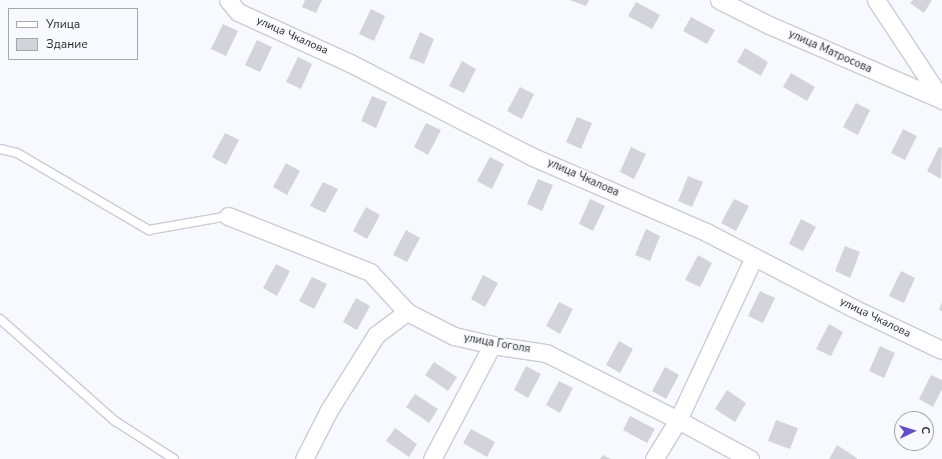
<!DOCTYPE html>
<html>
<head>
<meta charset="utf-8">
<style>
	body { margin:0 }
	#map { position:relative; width:942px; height:459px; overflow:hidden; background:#f8f8ff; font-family:"Nunito Sans",sans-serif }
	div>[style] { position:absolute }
	.building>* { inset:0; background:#d3d3db }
	.roads { filter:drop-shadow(1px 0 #cbccd4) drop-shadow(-1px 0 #cbccd4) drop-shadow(0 1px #cbccd4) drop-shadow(0 -1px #cbccd4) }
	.service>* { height:8px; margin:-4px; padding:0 4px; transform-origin:4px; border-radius:4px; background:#fff }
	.minor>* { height:17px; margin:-8.5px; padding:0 8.5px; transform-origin:8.5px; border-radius:8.5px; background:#fff }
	span { translate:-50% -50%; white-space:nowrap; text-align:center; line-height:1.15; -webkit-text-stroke:3.5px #f8f8ff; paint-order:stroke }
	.street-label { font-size:11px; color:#2a2a2d }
	.legend { position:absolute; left:8px; top:8px; width:130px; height:52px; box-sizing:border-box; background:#f8f8ff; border:1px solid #a6a6ab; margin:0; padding:5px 7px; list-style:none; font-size:12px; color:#2a2a2d }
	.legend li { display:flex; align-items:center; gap:8px; height:20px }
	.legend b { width:20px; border:1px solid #a6a6ab }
	.north { position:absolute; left:894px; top:411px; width:40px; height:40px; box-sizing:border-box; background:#f8f8ff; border:1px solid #a6a6ab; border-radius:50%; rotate:86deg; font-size:11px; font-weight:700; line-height:16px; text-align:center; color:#2a2a2d }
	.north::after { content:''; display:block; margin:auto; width:14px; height:18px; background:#624fc8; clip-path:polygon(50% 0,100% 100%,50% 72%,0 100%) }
</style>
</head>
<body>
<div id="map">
	<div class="building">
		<div style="clip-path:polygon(305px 0,322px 0,316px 13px,302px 7px)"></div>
		<div style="clip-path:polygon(570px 0,589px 0,586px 6px)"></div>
		<div style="clip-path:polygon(913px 0,932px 0,924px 13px,910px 3px)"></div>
		<div style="clip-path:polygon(636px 2px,660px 15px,652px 29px,628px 16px)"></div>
		<div style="clip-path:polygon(371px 9px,385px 16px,374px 41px,359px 34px)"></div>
		<div style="clip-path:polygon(691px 17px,715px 30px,707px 44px,683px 31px)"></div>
		<div style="clip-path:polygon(223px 24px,238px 31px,226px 56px,211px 49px)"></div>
		<div style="clip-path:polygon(420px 32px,434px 39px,424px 64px,409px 58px)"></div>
		<div style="clip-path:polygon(257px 40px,272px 47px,260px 72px,245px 65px)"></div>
		<div style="clip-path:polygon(745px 48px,768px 62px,761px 76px,737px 62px)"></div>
		<div style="clip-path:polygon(298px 57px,312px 64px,301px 89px,286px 82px)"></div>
		<div style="clip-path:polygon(462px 61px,476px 69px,464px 93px,449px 86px)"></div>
		<div style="clip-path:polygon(791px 73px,815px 87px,807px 101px,783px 87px)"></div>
		<div style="clip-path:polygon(520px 87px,534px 94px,522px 119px,507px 111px)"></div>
		<div style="clip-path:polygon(372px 96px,387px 102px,376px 128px,361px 121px)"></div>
		<div style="clip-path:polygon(856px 103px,870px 110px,858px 135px,843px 127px)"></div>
		<div style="clip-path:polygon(577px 117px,592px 123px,581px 149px,566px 142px)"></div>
		<div style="clip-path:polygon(426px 123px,441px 130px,428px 155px,414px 147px)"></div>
		<div style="clip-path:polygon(903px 129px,917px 136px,905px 160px,891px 153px)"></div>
		<div style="clip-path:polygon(225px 133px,239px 140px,226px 165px,212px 157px)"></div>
		<div style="clip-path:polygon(631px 147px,646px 154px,634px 179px,620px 172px)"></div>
		<div style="clip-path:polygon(939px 147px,942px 148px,941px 179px,927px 171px)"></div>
		<div style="clip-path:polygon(490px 157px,504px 164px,492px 189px,477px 181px)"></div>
		<div style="clip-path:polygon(286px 163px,300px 171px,287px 195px,273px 187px)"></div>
		<div style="clip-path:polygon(688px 176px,703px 182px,692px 207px,678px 201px)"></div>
		<div style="clip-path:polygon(538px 179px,553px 185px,542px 211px,527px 204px)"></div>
		<div style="clip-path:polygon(323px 182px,338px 189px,325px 213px,310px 206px)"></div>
		<div style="clip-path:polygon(590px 199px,605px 206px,593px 231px,579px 224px)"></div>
		<div style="clip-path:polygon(734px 199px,749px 206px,736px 231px,721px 223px)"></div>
		<div style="clip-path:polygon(366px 207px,380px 215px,367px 239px,353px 231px)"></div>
		<div style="clip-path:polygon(801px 219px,816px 227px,803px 251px,789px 244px)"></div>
		<div style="clip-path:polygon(646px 229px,660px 236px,650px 261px,635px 255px)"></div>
		<div style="clip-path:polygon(406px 230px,420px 238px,407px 262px,393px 255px)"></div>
		<div style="clip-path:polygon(845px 246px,860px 252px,850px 278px,835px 271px)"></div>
		<div style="clip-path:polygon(698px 255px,712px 263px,700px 287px,685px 280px)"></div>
		<div style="clip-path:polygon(276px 264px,290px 271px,277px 296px,263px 288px)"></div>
		<div style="clip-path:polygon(901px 271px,915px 278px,904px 303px,889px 296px)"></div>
		<div style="clip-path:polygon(483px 275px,498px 283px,485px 307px,471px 299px)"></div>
		<div style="clip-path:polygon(312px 277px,327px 284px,314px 309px,299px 301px)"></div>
		<div style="clip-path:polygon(760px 291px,775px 298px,763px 323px,748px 316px)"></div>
		<div style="clip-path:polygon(356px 298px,370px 306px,357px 330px,343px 322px)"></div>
		<div style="clip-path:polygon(559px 302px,573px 309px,560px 334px,546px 326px)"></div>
		<div style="clip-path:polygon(942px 302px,942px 311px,939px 310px)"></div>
		<div style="clip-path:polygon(829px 324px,843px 332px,831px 356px,816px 349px)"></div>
		<div style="clip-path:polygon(619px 341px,633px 349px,620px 373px,606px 365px)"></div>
		<div style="clip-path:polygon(880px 346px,895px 353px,884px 378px,869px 371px)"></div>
		<div style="clip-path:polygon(434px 362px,457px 377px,448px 391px,425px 375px)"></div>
		<div style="clip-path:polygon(526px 366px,541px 374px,528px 398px,514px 390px)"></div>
		<div style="clip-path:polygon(665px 367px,679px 375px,666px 399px,652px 391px)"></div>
		<div style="clip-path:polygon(931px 375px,942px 380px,942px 389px,933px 407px,919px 399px)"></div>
		<div style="clip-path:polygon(559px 381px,573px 388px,560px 413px,546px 405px)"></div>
		<div style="clip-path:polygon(727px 390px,746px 403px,735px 422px,715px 409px)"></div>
		<div style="clip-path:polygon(415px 394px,438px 409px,429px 423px,406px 407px)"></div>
		<div style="clip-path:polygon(630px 416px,655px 429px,647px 443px,623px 430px)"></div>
		<div style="clip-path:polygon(776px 420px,798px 428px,790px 449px,768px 441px)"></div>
		<div style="clip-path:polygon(395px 428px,417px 444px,409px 457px,386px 441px)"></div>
		<div style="clip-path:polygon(471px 429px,495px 442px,487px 457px,463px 443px)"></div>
		<div style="clip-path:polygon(837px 445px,857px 458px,857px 459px,829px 459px)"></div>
		<div style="clip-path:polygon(603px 455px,611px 459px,600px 459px)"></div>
	</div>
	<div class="roads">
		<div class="service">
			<div style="left:0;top:149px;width:17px;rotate:13deg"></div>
			<div style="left:17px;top:153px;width:153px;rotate:30.3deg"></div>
			<div style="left:149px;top:230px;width:80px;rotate:-10deg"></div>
			<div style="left:0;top:319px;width:154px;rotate:41.6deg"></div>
			<div style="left:115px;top:421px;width:70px;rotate:32.8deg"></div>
		</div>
		<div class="minor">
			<div style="left:228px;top:0;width:16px;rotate:50deg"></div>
			<div style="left:238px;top:12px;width:123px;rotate:24.5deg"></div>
			<div style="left:350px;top:63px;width:206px;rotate:27.2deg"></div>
			<div style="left:533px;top:157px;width:189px;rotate:23.4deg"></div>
			<div style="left:706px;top:232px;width:165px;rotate:27.3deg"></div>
			<div style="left:853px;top:308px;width:98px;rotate:25.3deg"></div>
			<div style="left:719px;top:0;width:56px;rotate:26.6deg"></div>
			<div style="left:769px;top:25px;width:189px;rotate:23.4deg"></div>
			<div style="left:876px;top:0;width:120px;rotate:56.6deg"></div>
			<div style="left:228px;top:216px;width:153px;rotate:21.5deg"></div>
			<div style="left:370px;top:272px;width:54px;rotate:47.2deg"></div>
			<div style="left:407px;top:312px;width:53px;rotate:27.1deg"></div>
			<div style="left:454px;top:336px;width:39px;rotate:13deg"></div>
			<div style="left:492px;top:345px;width:55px;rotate:8.4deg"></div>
			<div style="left:546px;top:353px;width:148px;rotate:26.9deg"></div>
			<div style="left:678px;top:420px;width:82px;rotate:28.4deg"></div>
			<div style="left:304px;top:459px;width:55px;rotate:-63deg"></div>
			<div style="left:329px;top:410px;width:89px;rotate:-57.9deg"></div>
			<div style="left:376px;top:335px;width:39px;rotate:-37deg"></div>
			<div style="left:432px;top:459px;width:129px;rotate:-62.2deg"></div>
			<div style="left:654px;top:459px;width:46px;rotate:-58.4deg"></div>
			<div style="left:678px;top:420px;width:180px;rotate:-65deg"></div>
		</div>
	</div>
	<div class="street-label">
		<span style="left:292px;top:36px;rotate:24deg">улица Чкалова</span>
		<span style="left:830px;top:52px;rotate:24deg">улица Матросова</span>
		<span style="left:583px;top:178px;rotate:24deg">улица Чкалова</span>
		<span style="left:875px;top:318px;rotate:26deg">улица Чкалова</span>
		<span style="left:497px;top:344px;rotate:10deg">улица Гоголя</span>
	</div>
	<ul class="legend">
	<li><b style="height:5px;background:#fff"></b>Улица</li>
	<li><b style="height:11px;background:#d3d3db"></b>Здание</li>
	</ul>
	<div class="north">С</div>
</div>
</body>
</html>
